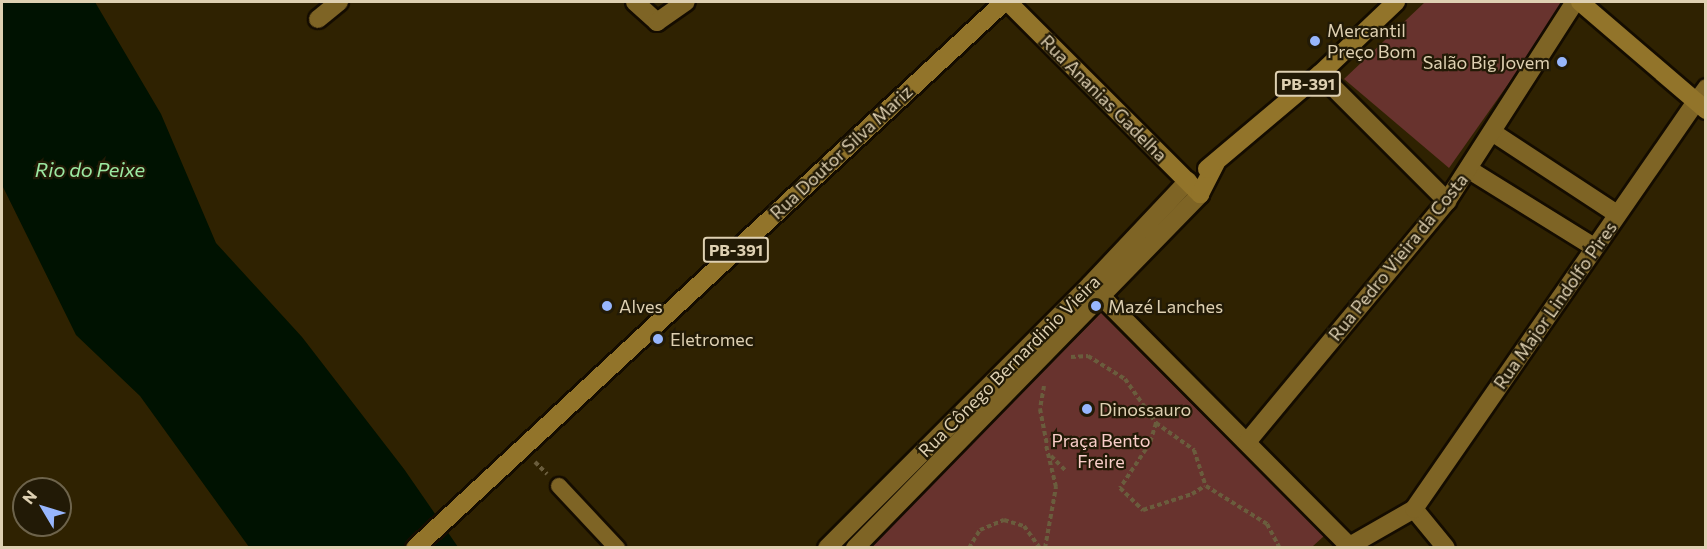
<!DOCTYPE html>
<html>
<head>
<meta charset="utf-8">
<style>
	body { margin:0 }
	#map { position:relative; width:1707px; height:549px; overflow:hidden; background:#2f2201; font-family:Commissioner,sans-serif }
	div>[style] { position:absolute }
	.green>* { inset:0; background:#68332e }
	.water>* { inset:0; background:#001201 }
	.path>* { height:4px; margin-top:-2px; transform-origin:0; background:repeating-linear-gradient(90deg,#6a5d3d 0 4.5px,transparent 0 7.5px) }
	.roads { filter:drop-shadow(2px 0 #140c00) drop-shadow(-2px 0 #140c00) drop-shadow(0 2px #140c00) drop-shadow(0 -2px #140c00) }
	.pedestrian>* { height:16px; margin:-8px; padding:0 8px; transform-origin:8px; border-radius:8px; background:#7e6425 }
	.minor>* { height:18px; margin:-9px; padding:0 9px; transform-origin:9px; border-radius:9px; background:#7e6425 }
	.tertiary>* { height:18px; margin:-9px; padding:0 9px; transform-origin:9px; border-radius:9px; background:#7e6425 }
	.primary>* { height:18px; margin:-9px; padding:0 9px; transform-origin:9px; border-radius:9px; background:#92742a }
	.dots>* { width:16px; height:16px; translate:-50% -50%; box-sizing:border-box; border:3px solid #221a06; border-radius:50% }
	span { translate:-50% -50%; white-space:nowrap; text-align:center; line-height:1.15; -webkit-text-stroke:4.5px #221a06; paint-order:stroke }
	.shield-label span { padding:2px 4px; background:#221a06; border:2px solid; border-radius:4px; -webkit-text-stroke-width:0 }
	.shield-label { font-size:16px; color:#ded0b2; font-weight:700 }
	.poi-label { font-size:18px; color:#ded0b2 }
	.left { translate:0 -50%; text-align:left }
	.right { translate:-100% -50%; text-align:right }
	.street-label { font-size:18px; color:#ded0b2 }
	.park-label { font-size:18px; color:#f9cec9 }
	.water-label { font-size:20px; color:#9ce9a2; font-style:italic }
	.frame { position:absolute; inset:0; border:3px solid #ded0b2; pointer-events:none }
	.north { position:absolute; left:12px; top:477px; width:60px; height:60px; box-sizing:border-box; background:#221a06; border:2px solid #6d634b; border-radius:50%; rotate:308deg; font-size:16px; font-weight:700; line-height:24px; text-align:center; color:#ded0b2 }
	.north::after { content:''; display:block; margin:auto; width:21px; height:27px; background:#97b6fd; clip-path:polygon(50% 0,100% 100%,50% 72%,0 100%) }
</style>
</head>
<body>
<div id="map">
	<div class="green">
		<div style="clip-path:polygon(1425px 2px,1566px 2px,1449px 168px,1344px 79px)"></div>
		<div style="clip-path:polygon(1101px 313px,1324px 536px,1312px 547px,869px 547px)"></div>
	</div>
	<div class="water">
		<div style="clip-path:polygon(2px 2px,95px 2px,161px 114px,216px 243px,302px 337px,404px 469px,458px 547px,249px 547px,140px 396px,76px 335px,2px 185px)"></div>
	</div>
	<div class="path">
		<div style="left:1071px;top:357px;width:17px;rotate:-3deg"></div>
		<div style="left:1088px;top:356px;width:44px;rotate:31.9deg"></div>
		<div style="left:1125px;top:379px;width:54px;rotate:54.8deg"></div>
		<div style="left:1156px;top:423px;width:47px;rotate:35.4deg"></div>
		<div style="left:1194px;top:450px;width:38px;rotate:72deg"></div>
		<div style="left:1206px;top:486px;width:72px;rotate:31.9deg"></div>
		<div style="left:1267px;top:524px;width:27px;rotate:62deg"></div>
		<div style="left:1044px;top:386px;width:23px;rotate:100deg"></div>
		<div style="left:1040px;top:409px;width:38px;rotate:79deg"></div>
		<div style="left:1156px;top:423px;width:21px;rotate:107deg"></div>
		<div style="left:1150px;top:443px;width:54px;rotate:123.7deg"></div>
		<div style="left:1120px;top:488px;width:32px;rotate:44deg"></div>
		<div style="left:1143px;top:510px;width:52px;rotate:-18.1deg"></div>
		<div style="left:1192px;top:494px;width:15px;rotate:-32deg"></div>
		<div style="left:1051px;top:456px;width:20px;rotate:45deg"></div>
		<div style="left:535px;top:462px;width:17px;rotate:45deg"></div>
		<div style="left:969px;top:548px;width:21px;rotate:-59deg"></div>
		<div style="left:980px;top:530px;width:26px;rotate:-23deg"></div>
		<div style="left:1004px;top:520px;width:21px;rotate:17deg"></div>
		<div style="left:1024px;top:526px;width:27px;rotate:54deg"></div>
		<div style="left:1045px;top:548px;width:62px;rotate:-79.8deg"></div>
		<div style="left:1056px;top:487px;width:43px;rotate:-103.4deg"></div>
	</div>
	<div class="roads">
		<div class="pedestrian">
			<div style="left:1696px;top:101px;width:17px;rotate:-54deg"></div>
			<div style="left:559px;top:486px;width:85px;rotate:46.9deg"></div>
		</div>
		<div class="minor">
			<div style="left:635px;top:2px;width:30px;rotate:42deg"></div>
			<div style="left:318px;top:19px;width:27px;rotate:-39deg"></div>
			<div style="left:1320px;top:74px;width:180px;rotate:45deg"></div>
			<div style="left:1492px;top:132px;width:149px;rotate:33.3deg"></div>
			<div style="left:1468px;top:169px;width:148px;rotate:31.8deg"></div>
			<div style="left:1094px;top:289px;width:361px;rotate:45.2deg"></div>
			<div style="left:1247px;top:442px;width:313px;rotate:-50.3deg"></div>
			<div style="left:1447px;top:201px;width:237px;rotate:-57.3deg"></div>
			<div style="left:1414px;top:509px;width:50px;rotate:50.6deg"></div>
			<div style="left:827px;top:548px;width:372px;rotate:-45deg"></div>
			<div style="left:1090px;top:285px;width:143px;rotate:-46.7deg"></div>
			<div style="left:855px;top:548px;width:494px;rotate:-45.7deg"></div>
			<div style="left:1346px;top:548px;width:78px;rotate:-29.8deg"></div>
			<div style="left:1414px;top:509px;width:496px;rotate:-55.3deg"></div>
		</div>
		<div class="tertiary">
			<div style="left:657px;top:22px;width:35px;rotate:-35deg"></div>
		</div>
		<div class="primary">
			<div style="left:1008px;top:2px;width:272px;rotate:45deg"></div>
			<div style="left:1200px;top:194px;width:35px;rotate:-63deg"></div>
			<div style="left:1580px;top:2px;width:166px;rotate:40.6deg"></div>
			<div style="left:1207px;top:169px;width:148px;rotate:-40.1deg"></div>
			<div style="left:1320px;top:74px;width:105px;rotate:-43.5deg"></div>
			<div style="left:415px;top:548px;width:803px;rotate:-42.83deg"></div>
		</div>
	</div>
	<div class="dots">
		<div style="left:1315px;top:41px;background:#97b6fd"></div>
		<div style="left:1562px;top:62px;background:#97b6fd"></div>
		<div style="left:607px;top:306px;background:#97b6fd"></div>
		<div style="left:1096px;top:306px;background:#97b6fd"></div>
		<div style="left:658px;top:339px;background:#97b6fd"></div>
		<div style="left:1087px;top:409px;background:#97b6fd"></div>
	</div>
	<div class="shield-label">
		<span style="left:1308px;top:84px">PB-391</span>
		<span style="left:736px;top:250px">PB-391</span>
	</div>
	<div class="poi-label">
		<span class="left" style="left:1327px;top:41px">Mercantil<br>Preço Bom</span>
		<span class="right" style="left:1550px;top:62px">Salão Big Jovem</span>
		<span class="left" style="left:619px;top:306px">Alves</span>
		<span class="left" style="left:1108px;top:306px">Mazé Lanches</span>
		<span class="left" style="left:670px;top:339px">Eletromec</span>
		<span class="left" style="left:1099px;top:409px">Dinossauro</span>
	</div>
	<div class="street-label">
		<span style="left:1104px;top:98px;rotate:45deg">Rua Ananias Gadelha</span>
		<span style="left:841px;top:152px;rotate:-43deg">Rua Doutor Silva Mariz</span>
		<span style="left:1398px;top:257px;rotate:-51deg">Rua Pedro Vieira da Costa</span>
		<span style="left:1555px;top:305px;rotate:-55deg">Rua Major Lindolfo Pires</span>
		<span style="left:1009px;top:366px;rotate:-45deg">Rua Cônego Bernardinio Vieira</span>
	</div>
	<div class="park-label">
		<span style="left:1101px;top:451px">Praça Bento<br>Freire</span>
	</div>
	<div class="water-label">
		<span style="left:90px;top:169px">Rio do Peixe</span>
	</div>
	<div class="frame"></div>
	<div class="north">N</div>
</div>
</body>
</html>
